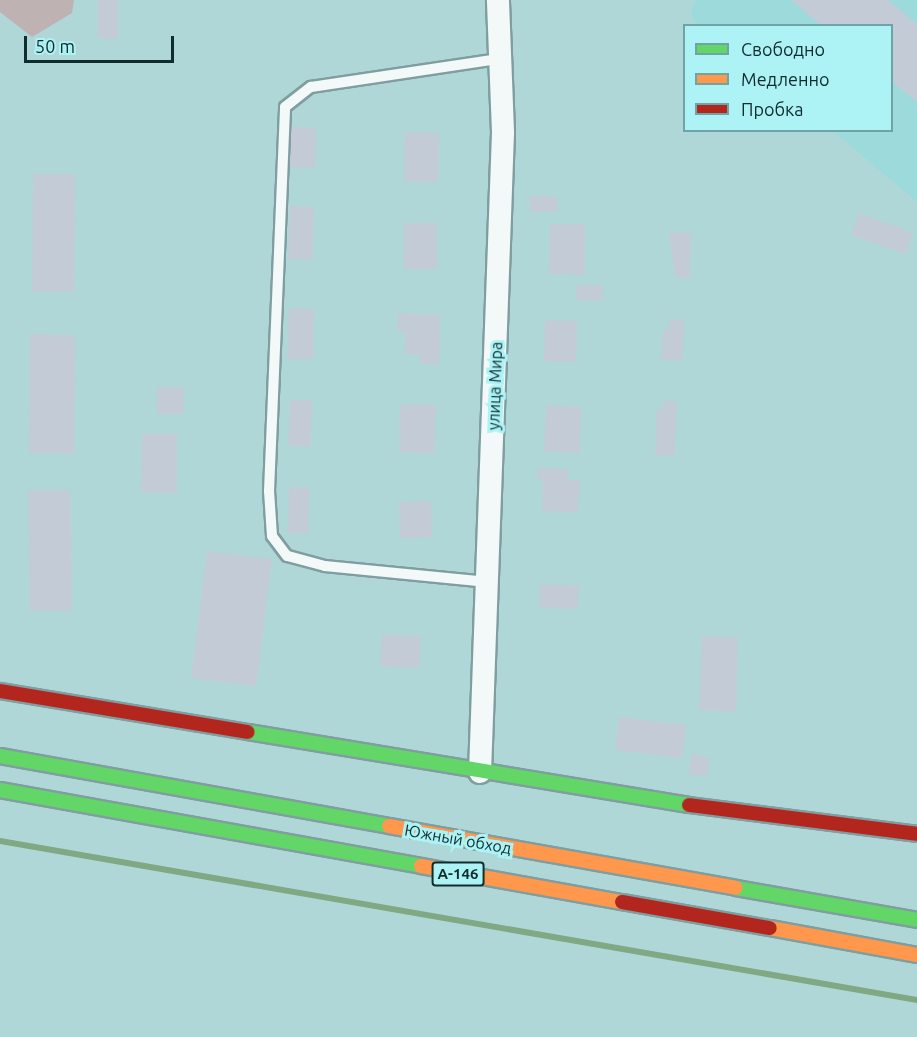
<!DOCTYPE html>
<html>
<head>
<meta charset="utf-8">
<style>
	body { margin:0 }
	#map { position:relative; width:917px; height:1037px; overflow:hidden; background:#b0d7d8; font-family:Ubuntu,sans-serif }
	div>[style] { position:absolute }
	.built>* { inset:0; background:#9cdadc }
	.green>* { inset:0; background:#bfb2b3 }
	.stream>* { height:6px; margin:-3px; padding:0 3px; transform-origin:3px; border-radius:3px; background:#7fa883 }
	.building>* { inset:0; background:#c3cbd7 }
	.roads { filter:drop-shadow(2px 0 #809e9f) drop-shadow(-2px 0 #809e9f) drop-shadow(0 2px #809e9f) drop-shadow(0 -2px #809e9f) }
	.lane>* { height:10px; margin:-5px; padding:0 5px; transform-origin:5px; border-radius:5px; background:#f3f9f9 }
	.street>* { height:22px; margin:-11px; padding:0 11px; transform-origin:11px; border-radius:11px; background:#f3f9f9 }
	.fast>* { height:14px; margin:-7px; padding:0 7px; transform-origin:7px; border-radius:7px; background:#63d668 }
	.slow>* { height:14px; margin:-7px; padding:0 7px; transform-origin:7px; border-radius:7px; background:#ff974d }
	.jam>* { height:14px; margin:-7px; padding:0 7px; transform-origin:7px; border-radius:7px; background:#b3261e }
	span { translate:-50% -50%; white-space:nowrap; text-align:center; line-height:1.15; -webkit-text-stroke:6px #adf3f6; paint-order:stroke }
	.shield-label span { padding:2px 4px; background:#adf3f6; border:2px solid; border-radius:4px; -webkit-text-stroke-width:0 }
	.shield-label { font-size:15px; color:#102d2e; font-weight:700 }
	.street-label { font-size:16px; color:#102d2e }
	.legend { position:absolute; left:683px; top:24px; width:210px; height:108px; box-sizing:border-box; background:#adf3f6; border:2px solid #6ea4a6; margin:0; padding:8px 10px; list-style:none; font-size:18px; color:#102d2e }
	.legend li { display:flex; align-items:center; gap:12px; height:30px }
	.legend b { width:30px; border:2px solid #6ea4a6 }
	.scale { position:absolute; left:24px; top:36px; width:150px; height:27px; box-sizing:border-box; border:3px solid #102d2e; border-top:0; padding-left:8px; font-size:18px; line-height:21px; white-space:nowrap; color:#102d2e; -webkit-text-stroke:4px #adf3f6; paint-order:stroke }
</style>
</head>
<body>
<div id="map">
	<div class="built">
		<div style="clip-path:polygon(696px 0,917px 0,917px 202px,833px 131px,892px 130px,892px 26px,697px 25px,691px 14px)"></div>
	</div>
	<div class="green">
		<div style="clip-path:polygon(0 0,74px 0,72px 13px,32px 37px,0 12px)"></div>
	</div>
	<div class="stream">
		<div style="left:0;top:841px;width:931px;rotate:9.84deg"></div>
	</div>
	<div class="building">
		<div style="clip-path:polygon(98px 0,118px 0,118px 39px,98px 38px)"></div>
		<div style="clip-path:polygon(791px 0,888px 0,917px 24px,917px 102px,892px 82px,892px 26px,822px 26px)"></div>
		<div style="clip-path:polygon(289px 127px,316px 128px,315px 168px,288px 167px)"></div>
		<div style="clip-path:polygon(405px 132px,439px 133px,438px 182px,404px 182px)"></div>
		<div style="clip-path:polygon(33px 174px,75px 174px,74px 292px,32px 292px)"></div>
		<div style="clip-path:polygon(530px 196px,557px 197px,557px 212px,530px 212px)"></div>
		<div style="clip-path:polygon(290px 206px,314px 207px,312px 260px,288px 259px)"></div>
		<div style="clip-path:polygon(859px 213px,913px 233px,905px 254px,851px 235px)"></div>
		<div style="clip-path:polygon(404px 223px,437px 223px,437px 269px,404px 269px)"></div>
		<div style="clip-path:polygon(550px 224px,585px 224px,585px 275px,549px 274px)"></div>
		<div style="clip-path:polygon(669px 232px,691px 232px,690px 278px,675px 277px)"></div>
		<div style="clip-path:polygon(576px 285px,603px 285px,603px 300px,576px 300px)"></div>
		<div style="clip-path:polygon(289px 308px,314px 309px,313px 359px,287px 359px)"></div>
		<div style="clip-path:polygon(398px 313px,440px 315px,439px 364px,420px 364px,420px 355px,405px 354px,406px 332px,397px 332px)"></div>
		<div style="clip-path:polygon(669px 319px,684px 320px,682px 361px,661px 360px,663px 329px,669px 330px)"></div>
		<div style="clip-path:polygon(545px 320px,577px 321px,576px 362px,544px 361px)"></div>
		<div style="clip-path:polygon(30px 334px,75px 335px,74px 454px,29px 453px)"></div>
		<div style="clip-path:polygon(157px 387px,184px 387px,183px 414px,157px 414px)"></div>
		<div style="clip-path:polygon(290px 400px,312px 400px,310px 447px,288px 446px)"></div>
		<div style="clip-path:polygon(663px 401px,677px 402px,674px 456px,655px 455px,657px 410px,663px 410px)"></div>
		<div style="clip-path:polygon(400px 404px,436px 405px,434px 454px,399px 452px)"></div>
		<div style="clip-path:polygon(546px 405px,581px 407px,579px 453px,544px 451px)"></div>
		<div style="clip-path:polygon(142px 434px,177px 434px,177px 493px,141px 492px)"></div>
		<div style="clip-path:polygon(538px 468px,568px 469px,568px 480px,580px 480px,578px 512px,542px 511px,543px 481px,537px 481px)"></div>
		<div style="clip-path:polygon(289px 487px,309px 487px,308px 533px,288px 533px)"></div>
		<div style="clip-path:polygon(28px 490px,70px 490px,72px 611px,30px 611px)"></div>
		<div style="clip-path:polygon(431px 501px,432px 537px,400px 538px,399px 502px)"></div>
		<div style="clip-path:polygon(207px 551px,272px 559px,256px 686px,191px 678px)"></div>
		<div style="clip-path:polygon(540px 584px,579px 586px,578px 609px,539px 607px)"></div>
		<div style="clip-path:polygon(382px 634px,421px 636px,419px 668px,380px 666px)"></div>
		<div style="clip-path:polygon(702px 636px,738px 637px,736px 711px,699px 710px)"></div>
		<div style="clip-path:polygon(619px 717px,686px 725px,682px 758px,615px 750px)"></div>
		<div style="clip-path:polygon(691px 754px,709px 757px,707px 776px,689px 774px)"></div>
	</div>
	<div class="roads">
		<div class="lane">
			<div style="left:488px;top:582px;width:164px;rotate:-174.4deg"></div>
			<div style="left:325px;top:566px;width:39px;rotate:-165deg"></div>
			<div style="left:287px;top:556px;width:25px;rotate:-127deg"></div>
			<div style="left:272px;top:536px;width:45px;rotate:-93.8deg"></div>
			<div style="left:269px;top:491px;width:384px;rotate:-87.6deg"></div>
			<div style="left:285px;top:107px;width:33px;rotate:-38deg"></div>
			<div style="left:311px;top:87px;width:190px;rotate:-8.5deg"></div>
		</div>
		<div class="street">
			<div style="left:480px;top:772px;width:640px;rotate:-87.94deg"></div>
			<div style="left:503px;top:132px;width:132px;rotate:-92.2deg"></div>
		</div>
		<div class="fast">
			<div style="left:248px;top:732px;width:447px;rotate:9.4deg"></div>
			<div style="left:0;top:756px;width:395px;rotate:10.2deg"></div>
			<div style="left:0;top:790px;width:428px;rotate:10.2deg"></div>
			<div style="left:736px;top:888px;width:184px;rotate:10deg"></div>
		</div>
		<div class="slow">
			<div style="left:389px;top:826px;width:352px;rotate:10.1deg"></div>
			<div style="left:421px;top:866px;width:204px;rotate:10.2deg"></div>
			<div style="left:770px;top:928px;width:149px;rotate:10.4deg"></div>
		</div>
		<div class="jam">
			<div style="left:0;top:691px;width:251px;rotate:9.4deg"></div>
			<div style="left:689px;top:805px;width:230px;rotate:7.2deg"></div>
			<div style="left:622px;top:902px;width:150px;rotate:10deg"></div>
		</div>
	</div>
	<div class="shield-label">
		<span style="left:458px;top:874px">А-146</span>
	</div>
	<div class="street-label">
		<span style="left:495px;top:386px;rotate:-88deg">улица Мира</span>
		<span style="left:458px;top:839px;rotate:10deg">Южный обход</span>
	</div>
	<ul class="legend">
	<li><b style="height:8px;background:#63d668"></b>Свободно</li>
	<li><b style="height:8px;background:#ff974d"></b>Медленно</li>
	<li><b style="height:8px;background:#b3261e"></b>Пробка</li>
	</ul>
	<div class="scale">50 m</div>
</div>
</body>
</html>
